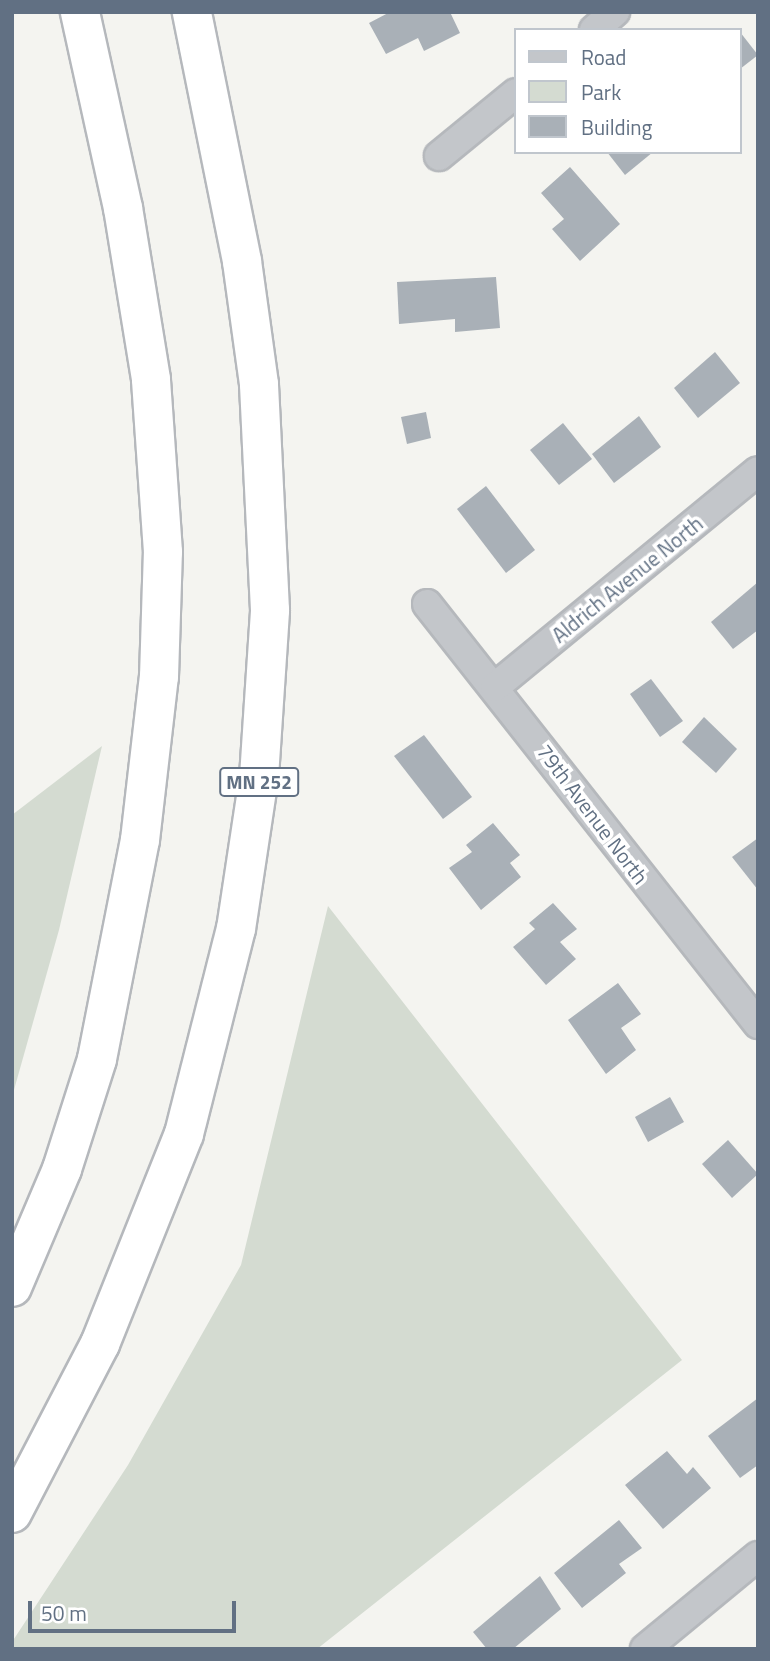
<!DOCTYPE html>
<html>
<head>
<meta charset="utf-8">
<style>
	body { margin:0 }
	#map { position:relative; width:770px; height:1661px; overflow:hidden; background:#f4f4f0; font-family:"Titillium Web",sans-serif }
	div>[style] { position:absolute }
	.green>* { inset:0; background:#d4dbd1 }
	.building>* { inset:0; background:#a9b0b7 }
	.roads { filter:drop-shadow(2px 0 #b5b8bc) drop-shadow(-2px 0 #b5b8bc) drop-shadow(0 2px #b5b8bc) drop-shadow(0 -2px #b5b8bc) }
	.minor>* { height:28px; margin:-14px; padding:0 14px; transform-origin:14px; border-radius:14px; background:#c3c6ca }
	.highway>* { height:38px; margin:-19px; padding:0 19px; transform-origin:19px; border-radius:19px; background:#fff }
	span { translate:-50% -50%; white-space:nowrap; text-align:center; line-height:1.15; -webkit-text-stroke:7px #fff; paint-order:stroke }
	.shield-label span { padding:2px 5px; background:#fff; border:2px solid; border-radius:5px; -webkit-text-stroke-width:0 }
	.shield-label { font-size:19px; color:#617083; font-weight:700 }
	.street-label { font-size:21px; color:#617083 }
	.frame { position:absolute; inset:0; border:14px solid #617083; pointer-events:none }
	.legend { position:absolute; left:514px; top:28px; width:228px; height:126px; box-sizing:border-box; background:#fff; border:2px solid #c0c6cd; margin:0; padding:9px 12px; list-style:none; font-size:21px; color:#617083 }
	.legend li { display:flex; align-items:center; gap:14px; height:35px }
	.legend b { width:35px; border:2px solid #c0c6cd }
	.scale { position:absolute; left:28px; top:1601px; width:208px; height:32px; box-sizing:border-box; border:4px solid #617083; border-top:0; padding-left:9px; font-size:21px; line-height:24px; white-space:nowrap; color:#617083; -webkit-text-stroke:5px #fff; paint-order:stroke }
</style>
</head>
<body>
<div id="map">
	<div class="green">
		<div style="clip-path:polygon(102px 746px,59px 930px,12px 1097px,12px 815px)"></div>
		<div style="clip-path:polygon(328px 906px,682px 1360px,317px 1649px,12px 1649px,12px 1642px,128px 1465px,241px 1265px)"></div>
	</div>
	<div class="building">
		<div style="clip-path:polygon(390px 12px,450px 12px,460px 33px,424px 51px,418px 38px,386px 54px,369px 23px)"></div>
		<div style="clip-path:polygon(740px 32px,758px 55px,740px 69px)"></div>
		<div style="clip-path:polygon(607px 152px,653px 152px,625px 175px)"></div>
		<div style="clip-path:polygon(570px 167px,620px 224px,580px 261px,552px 229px,564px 219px,541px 193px)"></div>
		<div style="clip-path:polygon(496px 277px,500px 328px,455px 332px,455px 319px,399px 324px,397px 282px)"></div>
		<div style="clip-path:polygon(715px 352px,740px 383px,698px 418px,674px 388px)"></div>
		<div style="clip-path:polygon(426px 412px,431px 438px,407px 444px,401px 417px)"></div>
		<div style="clip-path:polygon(639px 416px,661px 447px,614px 483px,592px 454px)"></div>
		<div style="clip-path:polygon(563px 423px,592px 459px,559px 485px,530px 450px)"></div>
		<div style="clip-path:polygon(486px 486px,535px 550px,506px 573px,457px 509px)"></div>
		<div style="clip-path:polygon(758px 582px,758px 630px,733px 649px,711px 622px)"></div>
		<div style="clip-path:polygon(651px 679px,683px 721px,660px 737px,630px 694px)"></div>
		<div style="clip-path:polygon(704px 717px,737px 749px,716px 773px,682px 742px)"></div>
		<div style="clip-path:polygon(424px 735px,472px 797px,443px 819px,394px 756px)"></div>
		<div style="clip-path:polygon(493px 823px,520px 855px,510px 863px,521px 877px,481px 910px,449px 868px,472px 852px,466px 845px)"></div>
		<div style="clip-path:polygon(758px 838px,758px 890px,732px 857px)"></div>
		<div style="clip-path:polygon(553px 903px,577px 929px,560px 942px,576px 959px,546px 985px,513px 947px,535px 929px,529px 923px)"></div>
		<div style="clip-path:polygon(618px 983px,641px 1014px,621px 1028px,636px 1050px,606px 1074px,568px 1020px)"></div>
		<div style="clip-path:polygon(670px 1097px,684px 1122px,648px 1142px,635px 1117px)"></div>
		<div style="clip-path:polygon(728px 1140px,758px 1174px,732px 1198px,702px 1164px)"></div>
		<div style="clip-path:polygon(758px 1398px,758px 1465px,740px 1478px,708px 1436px)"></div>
		<div style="clip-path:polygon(667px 1451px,687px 1474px,693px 1467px,711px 1488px,663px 1529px,625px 1485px)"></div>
		<div style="clip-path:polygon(619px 1520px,642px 1548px,619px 1564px,626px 1573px,582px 1608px,554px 1573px)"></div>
		<div style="clip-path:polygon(540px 1576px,561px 1609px,513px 1649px,487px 1649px,473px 1632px)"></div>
	</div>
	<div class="roads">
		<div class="minor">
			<div style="left:594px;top:30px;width:28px;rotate:-41deg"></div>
			<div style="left:439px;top:156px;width:99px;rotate:-39.3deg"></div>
			<div style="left:427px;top:604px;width:535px;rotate:51.76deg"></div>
			<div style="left:495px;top:687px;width:340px;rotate:-39.4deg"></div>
			<div style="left:645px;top:1649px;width:146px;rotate:-39.5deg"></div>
		</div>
		<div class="highway">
			<div style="left:12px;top:1287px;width:128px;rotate:-67deg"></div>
			<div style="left:62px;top:1169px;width:115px;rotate:-72.3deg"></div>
			<div style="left:97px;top:1059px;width:223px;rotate:-78.9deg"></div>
			<div style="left:140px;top:840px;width:164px;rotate:-83.4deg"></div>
			<div style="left:159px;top:677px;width:125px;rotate:-88.2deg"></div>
			<div style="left:163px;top:552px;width:173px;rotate:-94deg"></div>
			<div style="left:151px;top:379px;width:173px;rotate:-99.3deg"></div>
			<div style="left:123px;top:208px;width:201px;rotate:-102.4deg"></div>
			<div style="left:12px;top:1513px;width:191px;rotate:-62.5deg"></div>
			<div style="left:100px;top:1344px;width:226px;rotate:-68.2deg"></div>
			<div style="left:184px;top:1134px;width:211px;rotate:-75.8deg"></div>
			<div style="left:236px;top:929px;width:154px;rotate:-81.4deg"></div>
			<div style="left:259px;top:777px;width:167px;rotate:-86.2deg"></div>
			<div style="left:270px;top:610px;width:226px;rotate:-92.8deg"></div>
			<div style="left:259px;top:384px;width:124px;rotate:-97.9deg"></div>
			<div style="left:242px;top:261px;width:254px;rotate:-101.4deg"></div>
		</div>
	</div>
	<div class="shield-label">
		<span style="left:259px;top:782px">MN 252</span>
	</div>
	<div class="street-label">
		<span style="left:627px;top:579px;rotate:-39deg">Aldrich Avenue North</span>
		<span style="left:593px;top:814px;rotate:53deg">79th Avenue North</span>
	</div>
	<div class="frame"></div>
	<ul class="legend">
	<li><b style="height:9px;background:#c3c6ca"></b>Road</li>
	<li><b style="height:19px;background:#d4dbd1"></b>Park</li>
	<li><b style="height:19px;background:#a9b0b7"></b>Building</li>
	</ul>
	<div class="scale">50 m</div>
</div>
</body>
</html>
